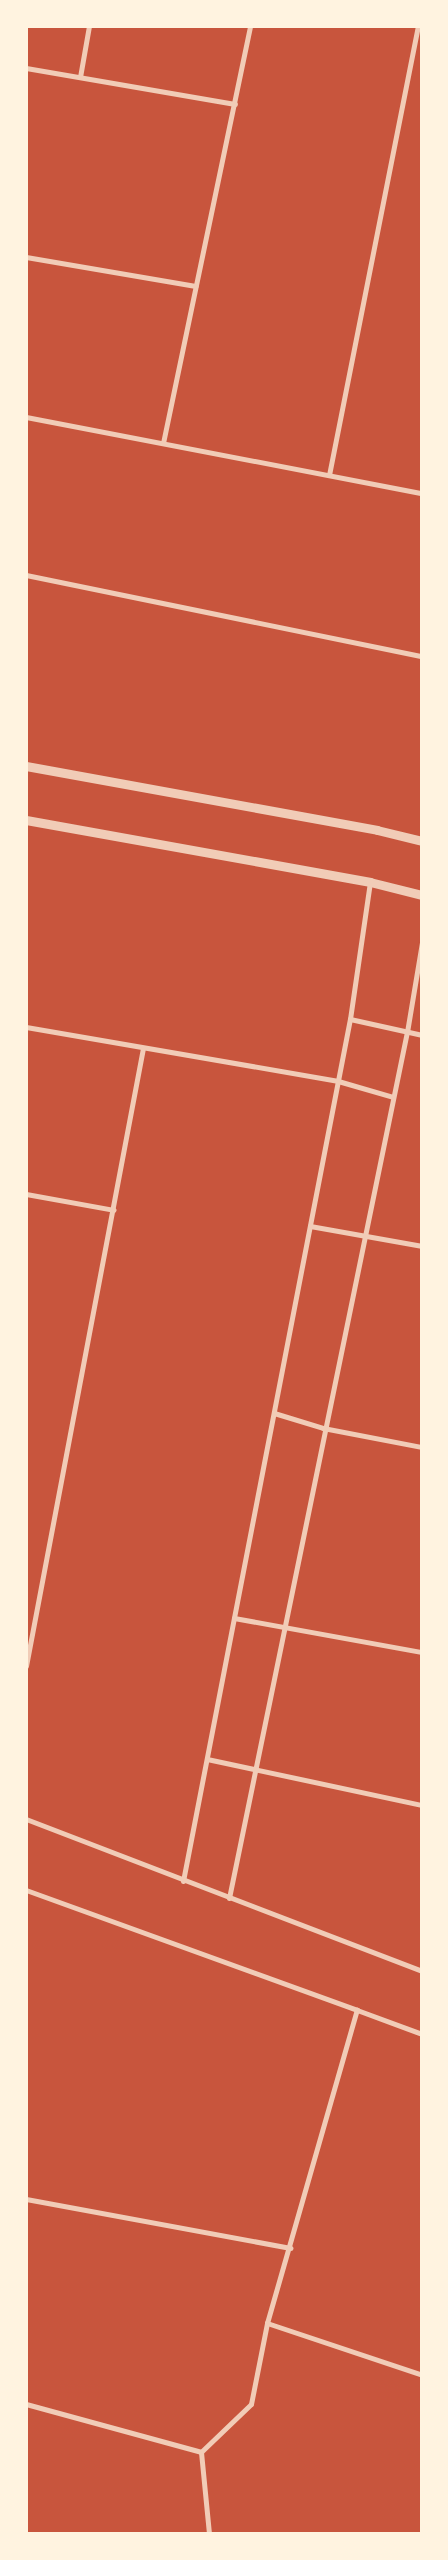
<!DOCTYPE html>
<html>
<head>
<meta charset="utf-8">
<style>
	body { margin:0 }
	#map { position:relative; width:448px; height:2560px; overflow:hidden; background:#c8553d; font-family:"Fira Sans",sans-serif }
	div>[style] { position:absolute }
	.minor>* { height:5px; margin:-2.5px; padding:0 2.5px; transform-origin:2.5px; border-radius:2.5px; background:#f1ccb7 }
	.tertiary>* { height:9px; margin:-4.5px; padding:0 4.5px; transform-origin:4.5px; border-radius:4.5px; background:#f1ccb7 }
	span { translate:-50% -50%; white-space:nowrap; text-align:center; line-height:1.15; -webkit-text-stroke:5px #fff3e0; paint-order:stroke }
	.frame { position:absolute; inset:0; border:28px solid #fff3e0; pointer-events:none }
</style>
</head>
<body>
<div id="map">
	<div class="minor">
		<div style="left:26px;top:68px;width:212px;rotate:9.8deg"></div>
		<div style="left:80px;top:77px;width:52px;rotate:-80deg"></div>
		<div style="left:26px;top:257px;width:172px;rotate:9.7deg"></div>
		<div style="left:26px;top:417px;width:403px;rotate:10.9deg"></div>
		<div style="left:163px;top:443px;width:426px;rotate:-78.2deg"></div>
		<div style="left:329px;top:475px;width:458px;rotate:-78.8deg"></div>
		<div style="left:26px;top:575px;width:404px;rotate:11.6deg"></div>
		<div style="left:350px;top:1019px;width:74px;rotate:12.5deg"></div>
		<div style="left:26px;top:1027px;width:317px;rotate:9.8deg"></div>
		<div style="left:338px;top:1081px;width:57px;rotate:16.2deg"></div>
		<div style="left:26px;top:1194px;width:89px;rotate:10.3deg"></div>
		<div style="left:310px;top:1226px;width:114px;rotate:10.1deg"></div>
		<div style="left:274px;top:1413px;width:51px;rotate:17deg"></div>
		<div style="left:323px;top:1428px;width:101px;rotate:10.9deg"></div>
		<div style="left:234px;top:1618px;width:191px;rotate:10.3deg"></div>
		<div style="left:26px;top:1666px;width:629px;rotate:-79.28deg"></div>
		<div style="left:207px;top:1759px;width:220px;rotate:12.1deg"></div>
		<div style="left:26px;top:1819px;width:424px;rotate:21deg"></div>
		<div style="left:183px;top:1881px;width:878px;rotate:-79.04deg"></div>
		<div style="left:350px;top:1019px;width:138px;rotate:-81.7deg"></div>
		<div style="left:26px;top:1890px;width:352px;rotate:19.9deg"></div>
		<div style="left:229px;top:1898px;width:884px;rotate:-78.39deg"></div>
		<div style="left:407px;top:1032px;width:91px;rotate:-80.5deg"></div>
		<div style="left:26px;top:2199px;width:269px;rotate:10.5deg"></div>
		<div style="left:267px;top:2323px;width:163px;rotate:18.5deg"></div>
		<div style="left:26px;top:2404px;width:181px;rotate:15.3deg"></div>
		<div style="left:201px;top:2452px;width:82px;rotate:84.4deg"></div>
		<div style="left:201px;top:2452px;width:69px;rotate:-43.8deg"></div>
		<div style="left:251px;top:2404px;width:83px;rotate:-78.8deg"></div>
		<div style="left:267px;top:2323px;width:326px;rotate:-74deg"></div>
		<div style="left:357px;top:2010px;width:69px;rotate:20.3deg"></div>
	</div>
	<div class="tertiary">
		<div style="left:26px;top:766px;width:357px;rotate:10.3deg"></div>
		<div style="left:377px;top:830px;width:46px;rotate:13.7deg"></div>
		<div style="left:26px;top:820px;width:350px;rotate:10.2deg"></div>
		<div style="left:370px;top:882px;width:54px;rotate:14deg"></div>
	</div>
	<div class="frame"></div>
</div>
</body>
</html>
